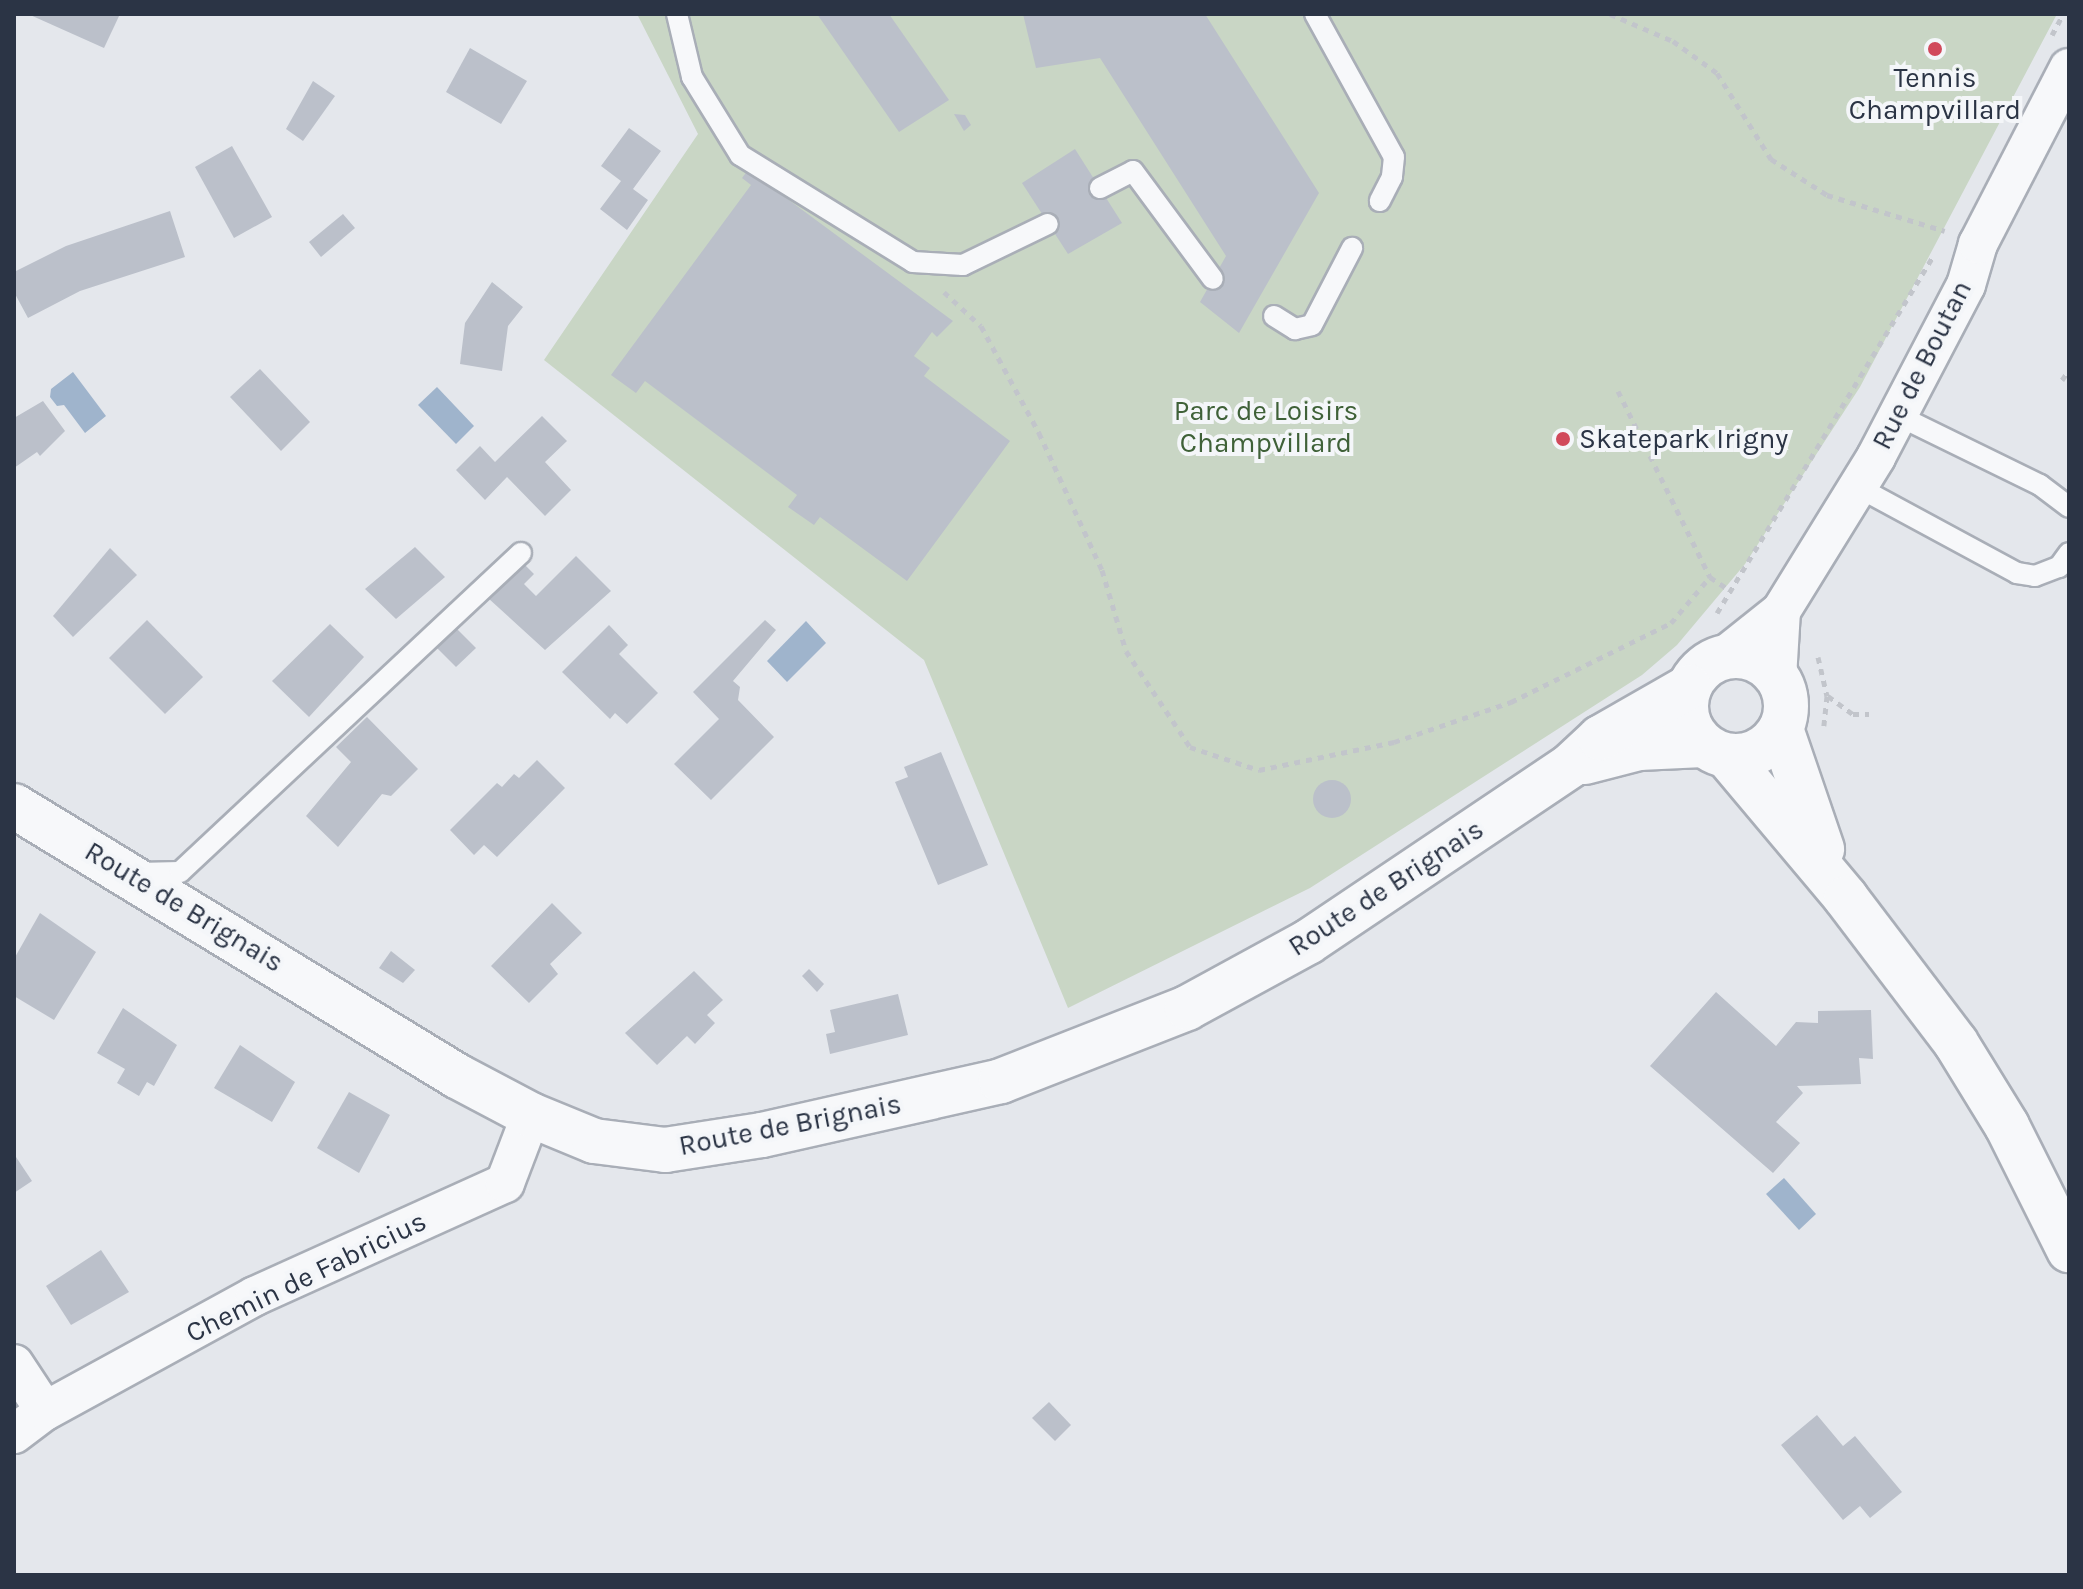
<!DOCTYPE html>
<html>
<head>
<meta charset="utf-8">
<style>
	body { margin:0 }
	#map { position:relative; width:2083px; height:1589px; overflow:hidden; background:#e4e7ec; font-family:Karla,sans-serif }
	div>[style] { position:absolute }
	.green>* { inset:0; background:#c9d6c5 }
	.water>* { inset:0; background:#9fb4cc }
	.building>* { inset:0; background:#bbc0ca }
	.round { border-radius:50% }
	.path>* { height:5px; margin-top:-2.5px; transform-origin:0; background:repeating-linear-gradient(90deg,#c2c5cb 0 6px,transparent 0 12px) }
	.roads { filter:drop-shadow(2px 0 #a9aeb7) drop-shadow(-2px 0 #a9aeb7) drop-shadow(0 2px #a9aeb7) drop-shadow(0 -2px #a9aeb7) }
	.service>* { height:20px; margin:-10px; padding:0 10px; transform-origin:10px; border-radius:10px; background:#f7f8fa }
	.minor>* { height:38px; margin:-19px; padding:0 19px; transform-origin:19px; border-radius:19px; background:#f7f8fa }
	.tertiary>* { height:44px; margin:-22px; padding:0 22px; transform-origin:22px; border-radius:22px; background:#f7f8fa }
	.tertiary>.ring { margin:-22px; padding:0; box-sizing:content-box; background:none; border:44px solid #f7f8fa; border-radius:50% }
	.dots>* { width:22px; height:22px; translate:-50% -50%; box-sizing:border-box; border:4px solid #f4f6f9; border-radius:50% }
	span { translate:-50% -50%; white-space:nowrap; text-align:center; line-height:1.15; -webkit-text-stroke:8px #f4f6f9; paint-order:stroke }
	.poi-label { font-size:28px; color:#2b3445 }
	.left { translate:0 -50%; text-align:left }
	.street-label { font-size:28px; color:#2b3445 }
	.park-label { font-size:28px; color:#3f6138 }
	.frame { position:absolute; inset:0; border:16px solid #2b3445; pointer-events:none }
</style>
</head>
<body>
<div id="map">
	<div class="green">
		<div style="clip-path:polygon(637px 14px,2057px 14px,1860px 387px,1745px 564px,1677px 645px,1642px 675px,1310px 888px,1068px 1008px,924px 660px,544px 360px,698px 134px)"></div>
	</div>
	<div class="water">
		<div style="clip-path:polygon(73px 372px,106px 416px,85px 433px,64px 405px,57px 406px,50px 397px,51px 389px)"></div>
		<div style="clip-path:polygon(437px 387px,474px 426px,456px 444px,418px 405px)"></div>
		<div style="clip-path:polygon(806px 621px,826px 643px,787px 682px,767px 661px)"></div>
		<div style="clip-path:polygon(1784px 1178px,1816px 1214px,1799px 1230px,1766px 1194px)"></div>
	</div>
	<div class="building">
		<div style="clip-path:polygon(28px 14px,120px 14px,104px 48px)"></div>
		<div style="clip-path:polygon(817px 14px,889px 14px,949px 100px,899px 132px)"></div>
		<div style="clip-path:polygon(1023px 14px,1205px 14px,1319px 193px,1239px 333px,1200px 302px,1226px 256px,1100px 58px,1036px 68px)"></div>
		<div style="clip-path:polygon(470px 48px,527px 81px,501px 124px,446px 92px)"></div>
		<div style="clip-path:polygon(313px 81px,335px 96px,303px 141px,286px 129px)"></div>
		<div style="clip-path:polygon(954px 114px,965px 115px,971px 125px,964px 131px)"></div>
		<div style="clip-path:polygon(629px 128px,661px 151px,633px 189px,648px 200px,627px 230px,600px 209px,621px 181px,601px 166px)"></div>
		<div style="clip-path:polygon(232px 146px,272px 217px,234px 238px,195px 167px)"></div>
		<div style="clip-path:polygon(1075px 149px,1122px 223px,1068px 254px,1022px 183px)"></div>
		<div style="clip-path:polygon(748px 170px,953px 321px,937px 337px,932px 332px,914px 356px,930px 368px,924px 376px,1010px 441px,907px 581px,820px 517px,814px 525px,788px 507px,797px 495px,645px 381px,636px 393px,611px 375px,751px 185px,742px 178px)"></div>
		<div style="clip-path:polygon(170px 211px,185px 257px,80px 291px,28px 318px,14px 292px,14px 272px,66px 246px)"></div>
		<div style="clip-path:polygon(343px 214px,355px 228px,321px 257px,309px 242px)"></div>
		<div style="clip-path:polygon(492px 282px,523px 307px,508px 326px,502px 371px,460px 364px,465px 323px)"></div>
		<div style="clip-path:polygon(260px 369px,310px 422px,281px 451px,230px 397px)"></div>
		<div style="clip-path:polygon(43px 401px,65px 431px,40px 456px,37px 452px,14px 468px,14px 418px)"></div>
		<div style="clip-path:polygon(542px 416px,567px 441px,545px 462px,571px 490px,545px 516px,507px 477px,485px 500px,456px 470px,480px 446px,495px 462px)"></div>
		<div style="clip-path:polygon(415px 547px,445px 577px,396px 619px,365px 589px)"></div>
		<div style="clip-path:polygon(110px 548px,137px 575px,73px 637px,53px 616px)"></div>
		<div style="clip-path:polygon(576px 556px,611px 591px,545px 650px,488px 598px,523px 563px,534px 574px,524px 584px,536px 596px)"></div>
		<div style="clip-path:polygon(147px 620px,203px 677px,165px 714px,109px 658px)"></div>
		<div style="clip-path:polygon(765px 620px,776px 630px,733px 681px,740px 687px,738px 700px,774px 737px,711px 800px,674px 764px,719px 719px,693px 692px)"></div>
		<div style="clip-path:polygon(330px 624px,364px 657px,309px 717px,272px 681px)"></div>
		<div style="clip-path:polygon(609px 625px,628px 645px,619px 654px,658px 693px,627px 724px,615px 713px,610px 719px,562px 672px)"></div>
		<div style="clip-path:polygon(457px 629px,476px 648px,456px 667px,437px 648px)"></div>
		<div style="clip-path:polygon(367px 717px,418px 769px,391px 796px,382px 794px,338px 847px,306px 816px,351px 762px,336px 747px)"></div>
		<div style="clip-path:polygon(941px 752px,988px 865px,938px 885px,895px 782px,908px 777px,904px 767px)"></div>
		<div style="clip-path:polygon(537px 760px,565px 788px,497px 857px,484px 845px,474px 855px,450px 830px,497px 783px,502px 787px,514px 774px,519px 778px)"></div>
		<div class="round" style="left:1313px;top:780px;width:38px;height:38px"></div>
		<div style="clip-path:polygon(552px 903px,582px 933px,550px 964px,558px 974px,529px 1003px,491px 966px)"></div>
		<div style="clip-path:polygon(40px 913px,96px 952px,54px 1020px,14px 996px,14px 959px)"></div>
		<div style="clip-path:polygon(391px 951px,415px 970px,403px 983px,379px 968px)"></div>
		<div style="clip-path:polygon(809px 969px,824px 984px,817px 992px,802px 976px)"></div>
		<div style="clip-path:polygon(694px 971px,723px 1000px,707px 1015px,715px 1023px,695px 1044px,687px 1036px,657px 1065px,625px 1033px)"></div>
		<div style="clip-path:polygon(1716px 992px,1776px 1046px,1796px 1022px,1818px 1023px,1818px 1011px,1871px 1010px,1873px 1059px,1859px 1058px,1861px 1084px,1797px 1086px,1803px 1093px,1776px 1122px,1800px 1143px,1773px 1173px,1650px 1066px)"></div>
		<div style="clip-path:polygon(898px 994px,908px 1035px,830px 1054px,826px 1034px,835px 1032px,830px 1010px)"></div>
		<div style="clip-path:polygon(123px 1008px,177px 1045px,154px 1086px,147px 1082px,139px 1096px,117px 1083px,125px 1069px,97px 1053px)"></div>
		<div style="clip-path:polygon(240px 1045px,295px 1082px,272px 1122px,214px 1088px)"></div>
		<div style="clip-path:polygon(349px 1092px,390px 1115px,359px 1173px,317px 1148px)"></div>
		<div style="clip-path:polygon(14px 1154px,32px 1181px,14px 1193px)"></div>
		<div style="clip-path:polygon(101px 1250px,129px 1292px,71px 1325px,46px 1286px)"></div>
		<div style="clip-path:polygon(1049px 1402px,1071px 1425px,1055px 1441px,1032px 1418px)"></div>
		<div style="clip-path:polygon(1817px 1415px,1843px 1446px,1855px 1436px,1902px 1492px,1870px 1518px,1860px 1506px,1843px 1520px,1781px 1445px)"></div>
	</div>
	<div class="path">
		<div style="left:1610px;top:14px;width:69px;rotate:23.2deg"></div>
		<div style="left:1673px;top:41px;width:54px;rotate:36deg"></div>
		<div style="left:1717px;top:73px;width:102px;rotate:57.9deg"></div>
		<div style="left:1771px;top:159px;width:67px;rotate:32.7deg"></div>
		<div style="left:1827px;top:195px;width:123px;rotate:17deg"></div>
		<div style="left:2052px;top:35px;width:24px;rotate:-62deg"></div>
		<div style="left:944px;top:292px;width:50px;rotate:42.6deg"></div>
		<div style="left:981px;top:326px;width:122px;rotate:61.5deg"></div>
		<div style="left:1039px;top:433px;width:151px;rotate:65.3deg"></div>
		<div style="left:1102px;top:570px;width:84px;rotate:73.5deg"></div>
		<div style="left:1126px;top:651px;width:115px;rotate:56.3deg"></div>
		<div style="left:1190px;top:747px;width:73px;rotate:18.4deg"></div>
		<div style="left:1259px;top:770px;width:138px;rotate:-11.7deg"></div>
		<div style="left:1394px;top:742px;width:124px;rotate:-18.9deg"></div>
		<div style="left:1511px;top:702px;width:178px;rotate:-26.3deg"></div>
		<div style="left:1671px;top:623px;width:60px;rotate:-49.7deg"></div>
		<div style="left:1710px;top:577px;width:23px;rotate:34deg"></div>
		<div style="left:2062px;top:380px;width:12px;rotate:-55deg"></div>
		<div style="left:1618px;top:391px;width:208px;rotate:63.7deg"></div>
		<div style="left:1717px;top:613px;width:419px;rotate:-58.8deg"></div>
		<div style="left:1818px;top:657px;width:40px;rotate:77deg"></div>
		<div style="left:1827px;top:696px;width:30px;rotate:96deg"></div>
		<div style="left:1828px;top:696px;width:31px;rotate:36deg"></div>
		<div style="left:1853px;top:714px;width:16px"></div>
	</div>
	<div class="roads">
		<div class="service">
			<div style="left:677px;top:14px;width:65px;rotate:76.6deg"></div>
			<div style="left:692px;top:77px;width:92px;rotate:58.4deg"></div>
			<div style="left:740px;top:155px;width:203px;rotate:31.7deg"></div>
			<div style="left:913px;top:262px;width:50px;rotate:3.4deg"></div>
			<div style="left:963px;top:265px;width:94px;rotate:-25.8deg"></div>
			<div style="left:1315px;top:14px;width:163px;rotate:61.1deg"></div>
			<div style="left:1394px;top:157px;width:20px;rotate:96deg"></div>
			<div style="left:1392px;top:177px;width:27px;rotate:117deg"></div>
			<div style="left:1100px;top:188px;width:37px;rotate:-27deg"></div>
			<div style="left:1133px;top:171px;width:134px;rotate:53.5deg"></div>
			<div style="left:1274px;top:316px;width:25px;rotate:32deg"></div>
			<div style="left:1295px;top:329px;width:17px;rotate:-13deg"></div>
			<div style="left:1312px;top:325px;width:87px;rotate:-62.5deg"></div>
			<div style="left:1899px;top:416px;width:157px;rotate:26.1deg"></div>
			<div style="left:2040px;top:485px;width:36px;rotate:37deg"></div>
			<div style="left:1856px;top:486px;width:183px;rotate:28.4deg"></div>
			<div style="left:2017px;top:573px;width:18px;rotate:9deg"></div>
			<div style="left:2035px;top:576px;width:26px;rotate:-21deg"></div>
			<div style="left:2059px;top:567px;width:17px;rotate:-54deg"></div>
			<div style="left:138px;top:873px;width:42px;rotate:-1.4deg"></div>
			<div style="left:180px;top:872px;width:467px;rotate:-43.1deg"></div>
		</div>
		<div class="minor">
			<div style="left:1722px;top:658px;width:75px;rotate:-38.5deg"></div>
			<div style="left:1781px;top:611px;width:181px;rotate:-58.3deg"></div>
			<div style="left:1876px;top:457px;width:194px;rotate:-62.4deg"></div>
			<div style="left:1966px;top:285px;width:43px;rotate:-73.7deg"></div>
			<div style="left:1978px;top:244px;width:198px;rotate:-62.7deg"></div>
			<div style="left:1777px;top:678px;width:67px;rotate:-86.6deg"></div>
			<div style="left:14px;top:1364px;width:56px;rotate:56.6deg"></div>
			<div style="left:14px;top:1434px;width:39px;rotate:-37deg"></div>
			<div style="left:45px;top:1411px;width:239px;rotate:-28.7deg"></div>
			<div style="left:255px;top:1296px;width:274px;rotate:-24.3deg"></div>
			<div style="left:505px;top:1183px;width:73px;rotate:-69.1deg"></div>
		</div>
		<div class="tertiary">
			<div class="ring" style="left:1686px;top:656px;width:56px;height:56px"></div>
			<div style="left:1781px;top:729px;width:127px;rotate:71.1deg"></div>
			<div style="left:1727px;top:756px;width:185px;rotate:50deg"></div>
			<div style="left:1846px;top:898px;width:182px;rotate:52.8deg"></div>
			<div style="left:1956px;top:1043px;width:97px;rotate:58.4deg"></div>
			<div style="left:2007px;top:1126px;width:139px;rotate:63.4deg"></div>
			<div style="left:1585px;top:762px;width:56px;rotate:-14.5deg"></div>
			<div style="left:1639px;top:748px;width:64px;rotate:-2.7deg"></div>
			<div style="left:14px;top:806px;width:519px;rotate:31.36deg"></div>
			<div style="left:457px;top:1076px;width:84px;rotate:27.8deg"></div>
			<div style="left:531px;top:1115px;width:68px;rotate:22.4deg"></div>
			<div style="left:594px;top:1141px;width:72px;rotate:7.2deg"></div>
			<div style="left:665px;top:1150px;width:98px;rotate:-8.8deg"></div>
			<div style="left:762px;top:1135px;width:245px;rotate:-12.7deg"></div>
			<div style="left:1001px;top:1081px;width:200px;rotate:-21.4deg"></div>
			<div style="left:1187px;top:1008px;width:138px;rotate:-28.6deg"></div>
			<div style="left:1308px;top:942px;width:317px;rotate:-33.9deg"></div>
			<div style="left:1571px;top:765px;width:40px;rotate:-43deg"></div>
			<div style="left:1600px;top:738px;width:103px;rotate:-29.8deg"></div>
		</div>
	</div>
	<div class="dots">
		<div style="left:1935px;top:49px;background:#d1495b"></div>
		<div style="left:1563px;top:439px;background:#d1495b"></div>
	</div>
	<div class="poi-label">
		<span style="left:1935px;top:94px">Tennis<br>Champvillard</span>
		<span class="left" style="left:1579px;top:439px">Skatepark Irigny</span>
	</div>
	<div class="street-label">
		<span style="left:1922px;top:365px;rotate:-63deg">Rue de Boutan</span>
		<span style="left:1386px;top:888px;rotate:-33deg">Route de Brignais</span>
		<span style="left:184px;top:907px;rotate:31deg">Route de Brignais</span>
		<span style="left:790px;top:1125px;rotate:-11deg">Route de Brignais</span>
		<span style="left:306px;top:1277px;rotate:-26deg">Chemin de Fabricius</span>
	</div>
	<div class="park-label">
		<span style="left:1266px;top:427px">Parc de Loisirs<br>Champvillard</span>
	</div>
	<div class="frame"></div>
</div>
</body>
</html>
